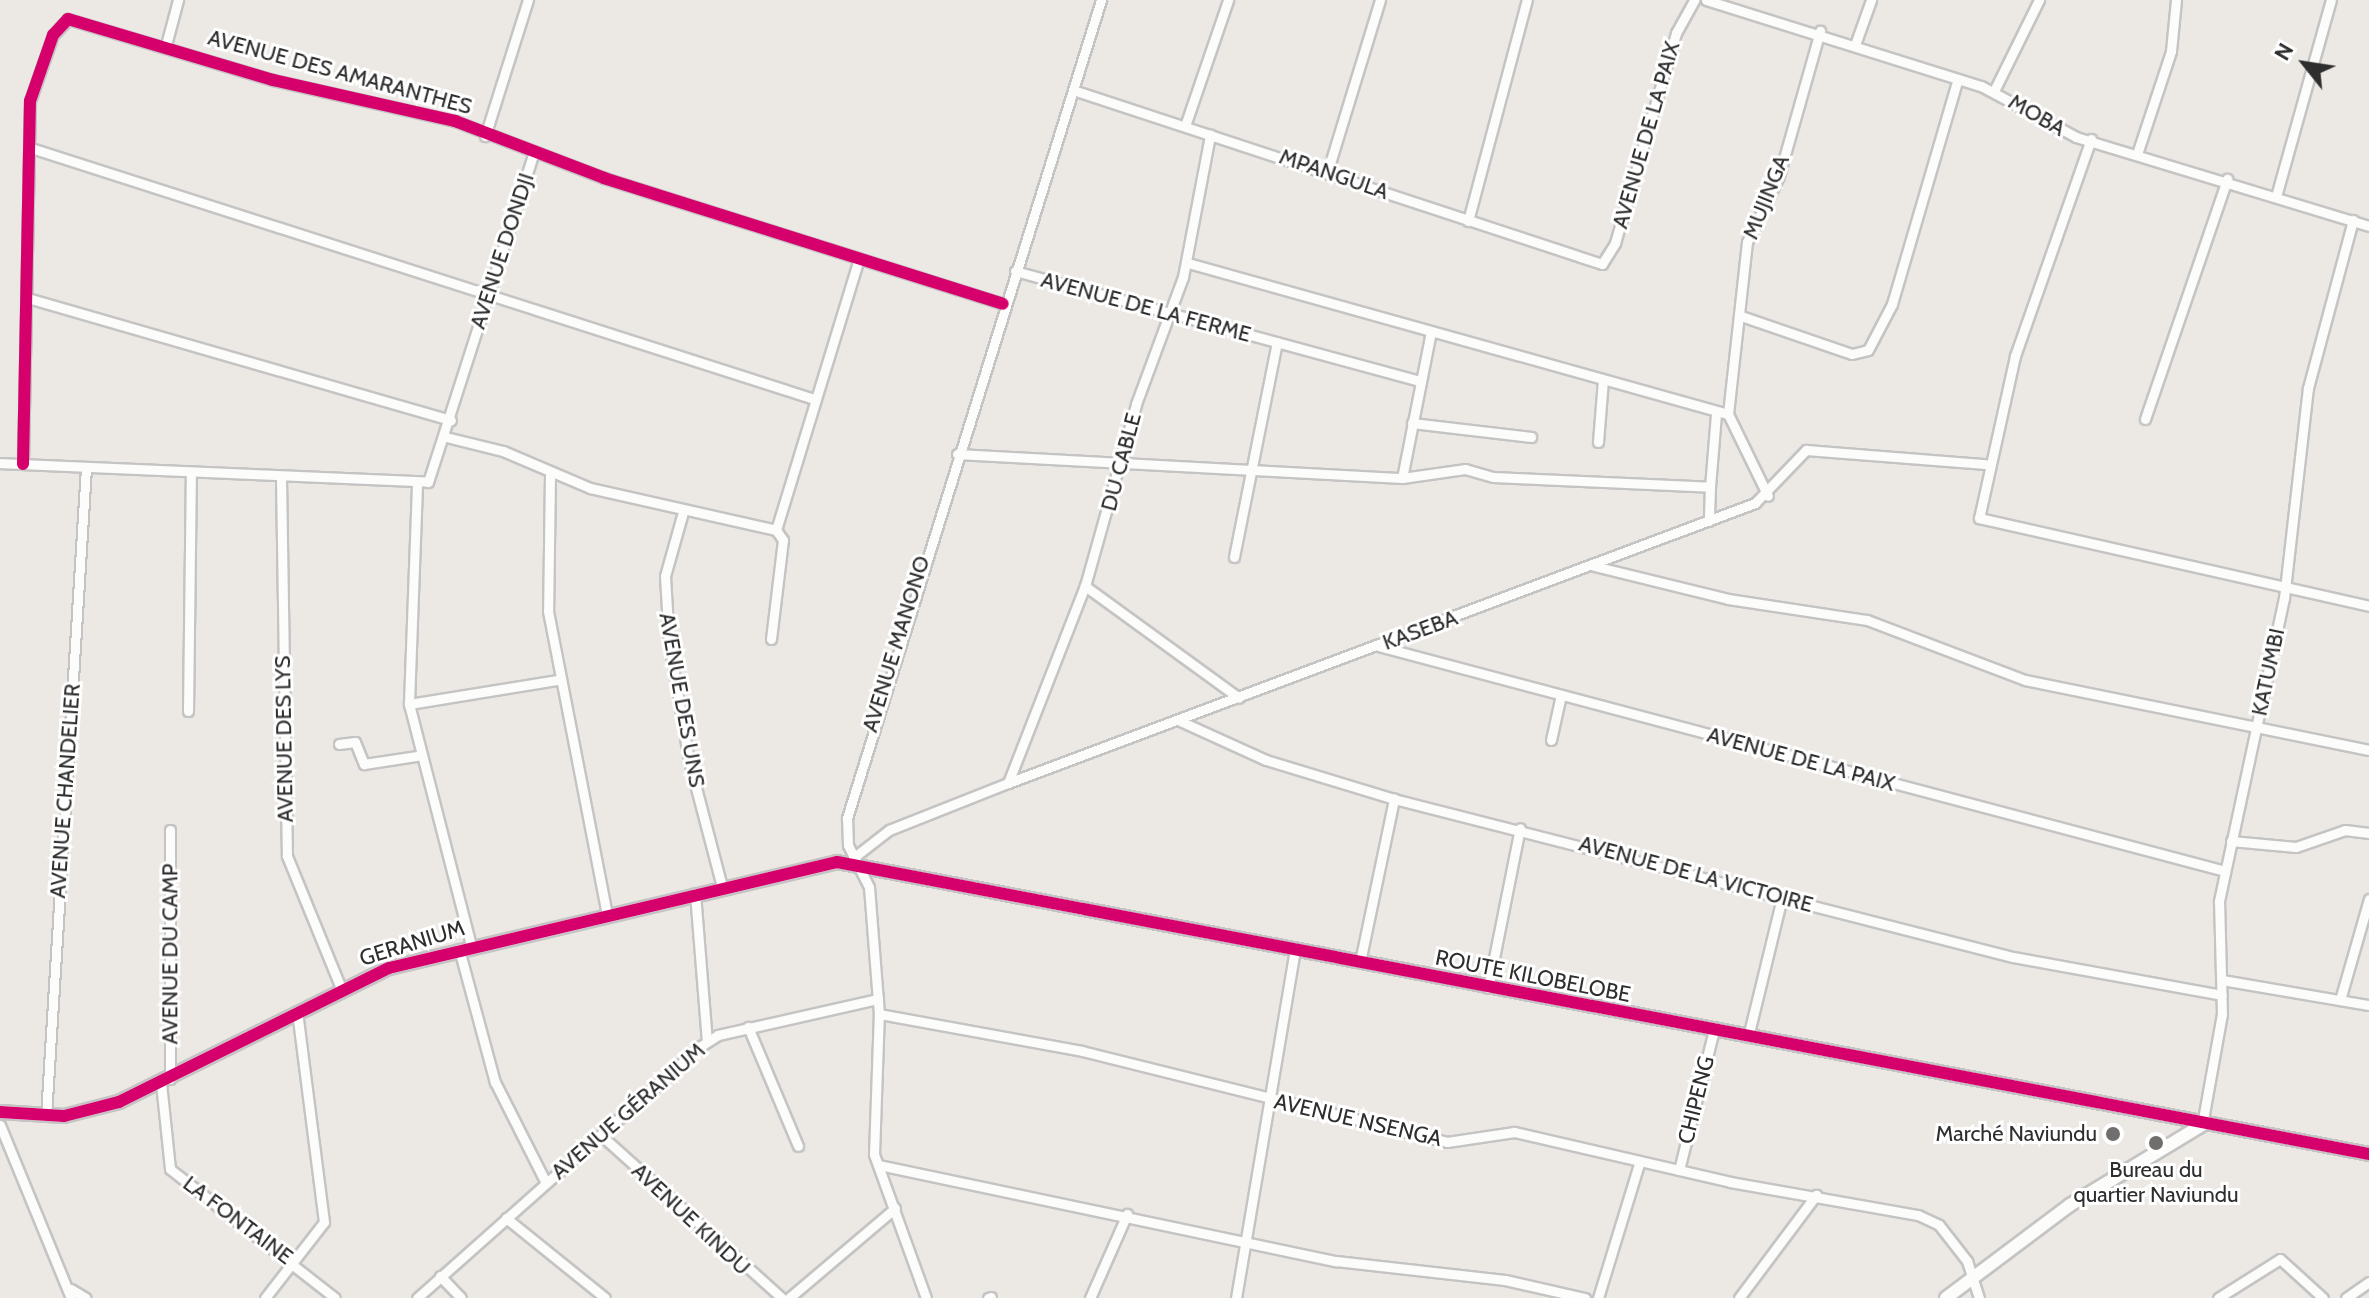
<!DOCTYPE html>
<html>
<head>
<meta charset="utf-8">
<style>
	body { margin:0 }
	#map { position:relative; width:2369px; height:1298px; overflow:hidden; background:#ece8e3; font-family:Cabin,sans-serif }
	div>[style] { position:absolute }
	.roads { filter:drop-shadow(2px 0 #c5c4c4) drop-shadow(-2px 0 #c5c4c4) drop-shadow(0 2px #c5c4c4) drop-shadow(0 -2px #c5c4c4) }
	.street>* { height:9px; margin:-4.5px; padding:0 4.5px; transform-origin:4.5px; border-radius:4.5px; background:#fcfcfb }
	.secondary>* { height:12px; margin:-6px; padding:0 6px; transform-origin:6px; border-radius:6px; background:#fcfcfb }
	.cycleway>* { height:12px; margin:-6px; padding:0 6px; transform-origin:6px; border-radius:6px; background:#d6006c }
	.dots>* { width:22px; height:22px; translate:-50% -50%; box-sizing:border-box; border:4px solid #fff; border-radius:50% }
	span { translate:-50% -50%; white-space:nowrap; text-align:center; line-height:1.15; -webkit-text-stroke:6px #fff; paint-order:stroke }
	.street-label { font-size:22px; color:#2e2e2e }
	.poi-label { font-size:22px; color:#2e2e2e }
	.right { translate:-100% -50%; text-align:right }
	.north { position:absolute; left:2265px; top:24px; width:80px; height:80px; -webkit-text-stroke:6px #fff; paint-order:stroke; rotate:300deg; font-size:22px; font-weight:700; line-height:32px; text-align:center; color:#2e2e2e }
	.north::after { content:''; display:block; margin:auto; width:28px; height:36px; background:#2e2e2e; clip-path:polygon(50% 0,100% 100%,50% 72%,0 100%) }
</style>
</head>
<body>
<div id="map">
	<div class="roads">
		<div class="street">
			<div style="left:1706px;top:0;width:288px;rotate:17.4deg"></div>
			<div style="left:1981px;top:86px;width:108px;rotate:28.2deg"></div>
			<div style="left:2076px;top:137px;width:306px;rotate:16.9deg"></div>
			<div style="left:1856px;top:42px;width:45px;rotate:-70.3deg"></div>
			<div style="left:166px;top:45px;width:47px;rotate:-75.1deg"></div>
			<div style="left:1073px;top:90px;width:557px;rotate:18.21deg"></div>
			<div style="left:1602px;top:264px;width:25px;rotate:-58deg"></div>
			<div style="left:1615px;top:243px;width:219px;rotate:-73.8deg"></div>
			<div style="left:1676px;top:33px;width:38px;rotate:-61deg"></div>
			<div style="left:1994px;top:91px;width:102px;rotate:-63.7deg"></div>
			<div style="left:1186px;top:123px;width:130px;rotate:-71.1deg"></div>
			<div style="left:485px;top:136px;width:143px;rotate:-72.5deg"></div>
			<div style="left:2091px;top:139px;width:230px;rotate:109.3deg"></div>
			<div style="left:2015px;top:356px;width:166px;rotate:102.5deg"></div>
			<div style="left:1979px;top:518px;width:400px;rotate:12.7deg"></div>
			<div style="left:31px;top:148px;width:819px;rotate:17.77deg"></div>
			<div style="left:2138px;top:151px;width:105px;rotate:-71.7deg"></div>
			<div style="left:2171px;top:51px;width:51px;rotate:-84.4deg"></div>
			<div style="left:1328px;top:170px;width:178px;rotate:-73deg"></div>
			<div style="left:2277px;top:193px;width:200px;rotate:-74.4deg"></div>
			<div style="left:1468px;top:221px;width:229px;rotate:-75.1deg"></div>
			<div style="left:1188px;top:263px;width:561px;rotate:15.62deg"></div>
			<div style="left:1015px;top:271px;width:420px;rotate:15.2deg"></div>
			<div style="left:31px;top:299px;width:437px;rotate:16.1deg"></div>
			<div style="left:1741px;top:316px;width:117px;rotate:18.9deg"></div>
			<div style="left:1852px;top:354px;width:16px;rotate:-14deg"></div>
			<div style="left:1868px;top:350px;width:52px;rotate:-62.4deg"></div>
			<div style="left:1892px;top:304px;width:234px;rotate:-73.7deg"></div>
			<div style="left:1728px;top:414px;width:173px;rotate:-83.7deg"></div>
			<div style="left:1747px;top:242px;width:73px;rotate:-64.1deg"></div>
			<div style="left:1779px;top:176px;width:151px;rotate:-74.2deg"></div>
			<div style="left:1728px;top:414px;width:91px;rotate:64deg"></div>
			<div style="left:2145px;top:419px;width:254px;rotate:-71.1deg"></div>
			<div style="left:1412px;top:423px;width:120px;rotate:6.7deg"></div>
			<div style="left:446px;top:437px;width:59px;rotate:13.8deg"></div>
			<div style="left:503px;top:451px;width:95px;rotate:23deg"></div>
			<div style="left:590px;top:488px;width:191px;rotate:12.7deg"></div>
			<div style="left:1598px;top:442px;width:62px;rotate:-85.4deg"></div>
			<div style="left:957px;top:454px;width:446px;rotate:3.1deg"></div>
			<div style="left:1402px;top:478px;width:64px;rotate:-8.1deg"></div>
			<div style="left:1465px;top:469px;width:29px;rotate:16deg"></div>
			<div style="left:1493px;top:477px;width:217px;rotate:2.6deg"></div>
			<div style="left:1710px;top:487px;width:34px;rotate:92deg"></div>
			<div style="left:0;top:463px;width:428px;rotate:2.5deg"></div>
			<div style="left:428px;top:482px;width:343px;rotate:-72.2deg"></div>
			<div style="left:23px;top:464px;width:363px;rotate:-88.9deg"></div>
			<div style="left:30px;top:101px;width:70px;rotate:-70.8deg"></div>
			<div style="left:53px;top:35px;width:22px;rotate:-47deg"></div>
			<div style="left:68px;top:19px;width:214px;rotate:16.6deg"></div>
			<div style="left:273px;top:80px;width:187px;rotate:12.7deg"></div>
			<div style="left:455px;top:121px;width:160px;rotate:20.9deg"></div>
			<div style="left:604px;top:178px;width:418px;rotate:17.5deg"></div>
			<div style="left:550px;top:475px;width:136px;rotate:90.8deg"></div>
			<div style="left:548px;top:611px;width:310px;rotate:79deg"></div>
			<div style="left:281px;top:478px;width:378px;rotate:89.1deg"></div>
			<div style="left:287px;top:856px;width:143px;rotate:67.8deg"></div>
			<div style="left:1402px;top:478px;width:149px;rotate:-78.8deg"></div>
			<div style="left:417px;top:485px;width:219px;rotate:92.1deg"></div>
			<div style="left:409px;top:704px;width:250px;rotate:75.6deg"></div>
			<div style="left:1710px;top:487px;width:73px;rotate:-85.3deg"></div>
			<div style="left:683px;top:512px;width:66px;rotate:105.7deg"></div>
			<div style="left:665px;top:576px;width:67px;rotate:86.6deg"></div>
			<div style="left:669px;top:643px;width:120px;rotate:80.4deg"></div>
			<div style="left:689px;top:761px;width:130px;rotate:75.3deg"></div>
			<div style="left:776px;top:530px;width:280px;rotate:-73deg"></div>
			<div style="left:1234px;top:557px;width:219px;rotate:-78.7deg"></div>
			<div style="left:1594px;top:566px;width:138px;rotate:13.8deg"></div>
			<div style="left:1728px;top:599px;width:141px;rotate:8.6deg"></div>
			<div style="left:1867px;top:620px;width:169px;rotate:20.8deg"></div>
			<div style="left:2025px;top:680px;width:351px;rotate:11.5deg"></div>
			<div style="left:1085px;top:586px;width:190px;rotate:36deg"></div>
			<div style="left:771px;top:639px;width:100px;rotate:-83.1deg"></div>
			<div style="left:783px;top:540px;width:12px;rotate:-125deg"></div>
			<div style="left:1378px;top:646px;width:876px;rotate:14.88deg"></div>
			<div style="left:409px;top:704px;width:151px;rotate:-9.2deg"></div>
			<div style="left:188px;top:711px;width:239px;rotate:-89.3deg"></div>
			<div style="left:1180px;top:721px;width:94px;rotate:24.4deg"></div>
			<div style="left:1266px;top:760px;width:134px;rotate:16.9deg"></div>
			<div style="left:1394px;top:799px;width:639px;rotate:14.32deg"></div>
			<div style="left:2013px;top:957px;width:212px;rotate:10.3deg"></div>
			<div style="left:1551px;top:740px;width:46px;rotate:-77.5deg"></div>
			<div style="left:339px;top:744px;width:16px;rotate:-7deg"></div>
			<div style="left:355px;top:742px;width:24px;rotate:68deg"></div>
			<div style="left:364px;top:764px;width:54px;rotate:-8.6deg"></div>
			<div style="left:1008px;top:783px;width:212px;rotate:-68.7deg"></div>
			<div style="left:1085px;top:586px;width:189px;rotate:-74.3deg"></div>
			<div style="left:1136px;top:404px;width:135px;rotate:-69.7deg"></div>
			<div style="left:1183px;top:277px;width:145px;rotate:-79.2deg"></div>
			<div style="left:2231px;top:841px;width:65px;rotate:5.3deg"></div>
			<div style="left:2296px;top:847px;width:52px;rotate:-19.1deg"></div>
			<div style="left:2345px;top:830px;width:24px;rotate:7deg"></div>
			<div style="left:853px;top:858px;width:46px;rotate:-37.9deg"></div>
			<div style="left:889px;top:830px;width:128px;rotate:-21.6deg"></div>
			<div style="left:1008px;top:783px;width:798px;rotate:-20.55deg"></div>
			<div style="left:1755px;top:503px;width:74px;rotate:-46.1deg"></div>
			<div style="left:1806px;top:450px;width:180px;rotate:4.5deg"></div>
			<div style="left:695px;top:893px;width:149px;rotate:85.4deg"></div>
			<div style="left:459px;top:949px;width:138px;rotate:74.9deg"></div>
			<div style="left:495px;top:1082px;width:113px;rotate:63.2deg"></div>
			<div style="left:1360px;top:962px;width:167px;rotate:-78.2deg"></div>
			<div style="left:2222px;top:980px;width:149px;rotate:9.7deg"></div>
			<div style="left:1488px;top:988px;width:163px;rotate:-78.7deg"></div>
			<div style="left:2340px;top:1000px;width:105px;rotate:-74deg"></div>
			<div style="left:879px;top:1014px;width:206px;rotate:10.3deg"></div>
			<div style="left:1082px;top:1051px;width:376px;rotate:14deg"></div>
			<div style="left:1447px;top:1142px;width:68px;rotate:-8.5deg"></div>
			<div style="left:1514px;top:1132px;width:222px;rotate:13deg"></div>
			<div style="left:1730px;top:1182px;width:191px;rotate:10deg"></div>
			<div style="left:1918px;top:1215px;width:23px;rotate:25deg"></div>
			<div style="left:1939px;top:1225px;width:46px;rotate:52.1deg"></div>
			<div style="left:1967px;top:1261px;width:39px;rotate:72deg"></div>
			<div style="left:748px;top:1027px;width:129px;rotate:67.2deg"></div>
			<div style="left:1748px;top:1037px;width:144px;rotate:-76.3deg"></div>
			<div style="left:170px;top:1079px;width:249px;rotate:-90deg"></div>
			<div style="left:161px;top:1083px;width:86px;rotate:84deg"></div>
			<div style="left:170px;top:1169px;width:209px;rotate:38deg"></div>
			<div style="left:46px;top:1116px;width:650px;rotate:-86.47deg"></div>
			<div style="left:0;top:1125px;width:187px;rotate:67.7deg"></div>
			<div style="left:2202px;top:1125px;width:113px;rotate:-79.8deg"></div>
			<div style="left:2222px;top:1014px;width:113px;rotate:-91.5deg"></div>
			<div style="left:2219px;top:901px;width:310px;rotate:-77.9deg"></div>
			<div style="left:2284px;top:598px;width:211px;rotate:-83.5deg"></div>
			<div style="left:2308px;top:388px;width:174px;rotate:-75deg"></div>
			<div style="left:603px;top:1137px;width:241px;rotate:42deg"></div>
			<div style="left:879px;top:1165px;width:467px;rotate:11.9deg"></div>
			<div style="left:1336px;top:1261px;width:170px;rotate:6.4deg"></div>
			<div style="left:1505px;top:1280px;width:82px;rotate:12.7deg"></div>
			<div style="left:1679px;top:1170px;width:144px;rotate:-76deg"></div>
			<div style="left:506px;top:1218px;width:127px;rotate:38.9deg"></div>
			<div style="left:440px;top:1276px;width:30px;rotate:46deg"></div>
			<div style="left:71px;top:1289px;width:17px;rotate:31deg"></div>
			<div style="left:265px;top:1298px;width:96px;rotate:-52.2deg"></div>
			<div style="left:324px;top:1222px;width:212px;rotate:-97.3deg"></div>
			<div style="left:417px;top:1298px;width:380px;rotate:-41.6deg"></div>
			<div style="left:701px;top:1046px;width:20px;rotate:-33deg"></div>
			<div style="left:718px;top:1035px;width:164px;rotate:-12.7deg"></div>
			<div style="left:789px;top:1298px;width:139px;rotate:-40.3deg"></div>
			<div style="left:926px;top:1298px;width:153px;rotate:-109.9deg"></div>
			<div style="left:874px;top:1154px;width:140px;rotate:-88deg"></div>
			<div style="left:879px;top:1014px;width:127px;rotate:-94.5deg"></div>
			<div style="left:869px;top:887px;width:47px;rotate:-116.6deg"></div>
			<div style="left:848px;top:845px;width:27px;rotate:-92deg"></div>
			<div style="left:847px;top:818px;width:857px;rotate:-72.75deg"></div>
			<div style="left:988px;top:1298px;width:3px;rotate:-18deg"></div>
			<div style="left:1090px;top:1298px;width:92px;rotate:-66.2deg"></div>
			<div style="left:1236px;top:1298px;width:353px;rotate:-80.4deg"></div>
			<div style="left:1598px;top:1298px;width:143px;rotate:-73deg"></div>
			<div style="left:1739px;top:1298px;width:129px;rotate:-53.2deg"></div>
			<div style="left:2218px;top:1298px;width:73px;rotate:-32.2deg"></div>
			<div style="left:2280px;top:1259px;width:58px;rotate:42.2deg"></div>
			<div style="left:2346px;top:1298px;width:28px;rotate:-35deg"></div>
		</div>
		<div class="secondary">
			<div style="left:0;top:1112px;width:64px;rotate:3.6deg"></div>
			<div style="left:64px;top:1116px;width:57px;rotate:-14.3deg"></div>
			<div style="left:119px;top:1102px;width:301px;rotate:-26.4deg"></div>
			<div style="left:389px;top:968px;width:460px;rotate:-13.3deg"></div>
			<div style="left:837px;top:862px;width:1560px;rotate:10.79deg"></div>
			<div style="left:1946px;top:1298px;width:155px;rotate:-36.9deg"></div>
			<div style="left:2070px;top:1205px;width:154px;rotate:-31.2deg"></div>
		</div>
	</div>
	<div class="cycleway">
		<div style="left:23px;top:464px;width:363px;rotate:-88.9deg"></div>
		<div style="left:30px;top:101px;width:70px;rotate:-70.8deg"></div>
		<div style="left:53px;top:35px;width:22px;rotate:-47deg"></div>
		<div style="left:68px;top:19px;width:214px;rotate:16.6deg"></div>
		<div style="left:273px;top:80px;width:187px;rotate:12.7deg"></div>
		<div style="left:455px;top:121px;width:160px;rotate:20.9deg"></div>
		<div style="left:604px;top:178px;width:418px;rotate:17.5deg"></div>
		<div style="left:0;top:1112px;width:64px;rotate:3.6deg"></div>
		<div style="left:64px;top:1116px;width:57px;rotate:-14.3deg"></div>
		<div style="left:119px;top:1102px;width:301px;rotate:-26.4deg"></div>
		<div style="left:389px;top:968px;width:460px;rotate:-13.3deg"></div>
		<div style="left:837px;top:862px;width:1560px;rotate:10.79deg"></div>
	</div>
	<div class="dots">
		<div style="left:2113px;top:1134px;background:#706f6d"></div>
		<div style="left:2156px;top:1143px;background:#706f6d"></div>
	</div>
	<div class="street-label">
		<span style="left:340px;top:72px;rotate:15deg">AVENUE DES AMARANTHES</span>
		<span style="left:2037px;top:115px;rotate:30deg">MOBA</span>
		<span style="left:1646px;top:135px;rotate:-74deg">AVENUE DE LA PAIX</span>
		<span style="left:1334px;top:174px;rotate:19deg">MPANGULA</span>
		<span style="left:1766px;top:197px;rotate:-68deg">MUJINGA</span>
		<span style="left:502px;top:251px;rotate:-72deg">AVENUE DONDJI</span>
		<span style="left:1146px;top:307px;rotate:15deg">AVENUE DE LA FERME</span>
		<span style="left:1121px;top:462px;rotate:-75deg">DU CABLE</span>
		<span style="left:1420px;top:630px;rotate:-20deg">KASEBA</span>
		<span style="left:896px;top:644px;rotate:-73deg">AVENUE MANONO</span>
		<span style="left:2268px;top:672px;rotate:-78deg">KATUMBI</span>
		<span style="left:682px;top:700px;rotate:80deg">AVENUE DES UNS</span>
		<span style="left:284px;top:739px;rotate:-91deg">AVENUE DES LYS</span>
		<span style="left:1801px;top:759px;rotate:15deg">AVENUE DE LA PAIX</span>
		<span style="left:65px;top:791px;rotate:-86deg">AVENUE CHANDELIER</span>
		<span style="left:1696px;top:874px;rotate:15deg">AVENUE DE LA VICTOIRE</span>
		<span style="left:412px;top:943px;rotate:-17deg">GERANIUM</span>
		<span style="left:170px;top:954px;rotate:-90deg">AVENUE DU CAMP</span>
		<span style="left:1533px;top:976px;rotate:11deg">ROUTE KILOBELOBE</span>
		<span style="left:1696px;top:1100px;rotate:-76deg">CHIPENG</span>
		<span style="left:628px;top:1111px;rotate:-41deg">AVENUE GÉRANIUM</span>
		<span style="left:1358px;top:1120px;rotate:13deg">AVENUE NSENGA</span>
		<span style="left:691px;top:1219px;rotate:43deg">AVENUE KINDU</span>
		<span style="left:238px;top:1220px;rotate:37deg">LA FONTAINE</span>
	</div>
	<div class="poi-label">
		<span class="right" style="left:2097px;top:1134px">Marché Naviundu</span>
		<span style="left:2156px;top:1182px">Bureau du<br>quartier Naviundu</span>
	</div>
	<div class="north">N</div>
</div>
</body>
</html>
